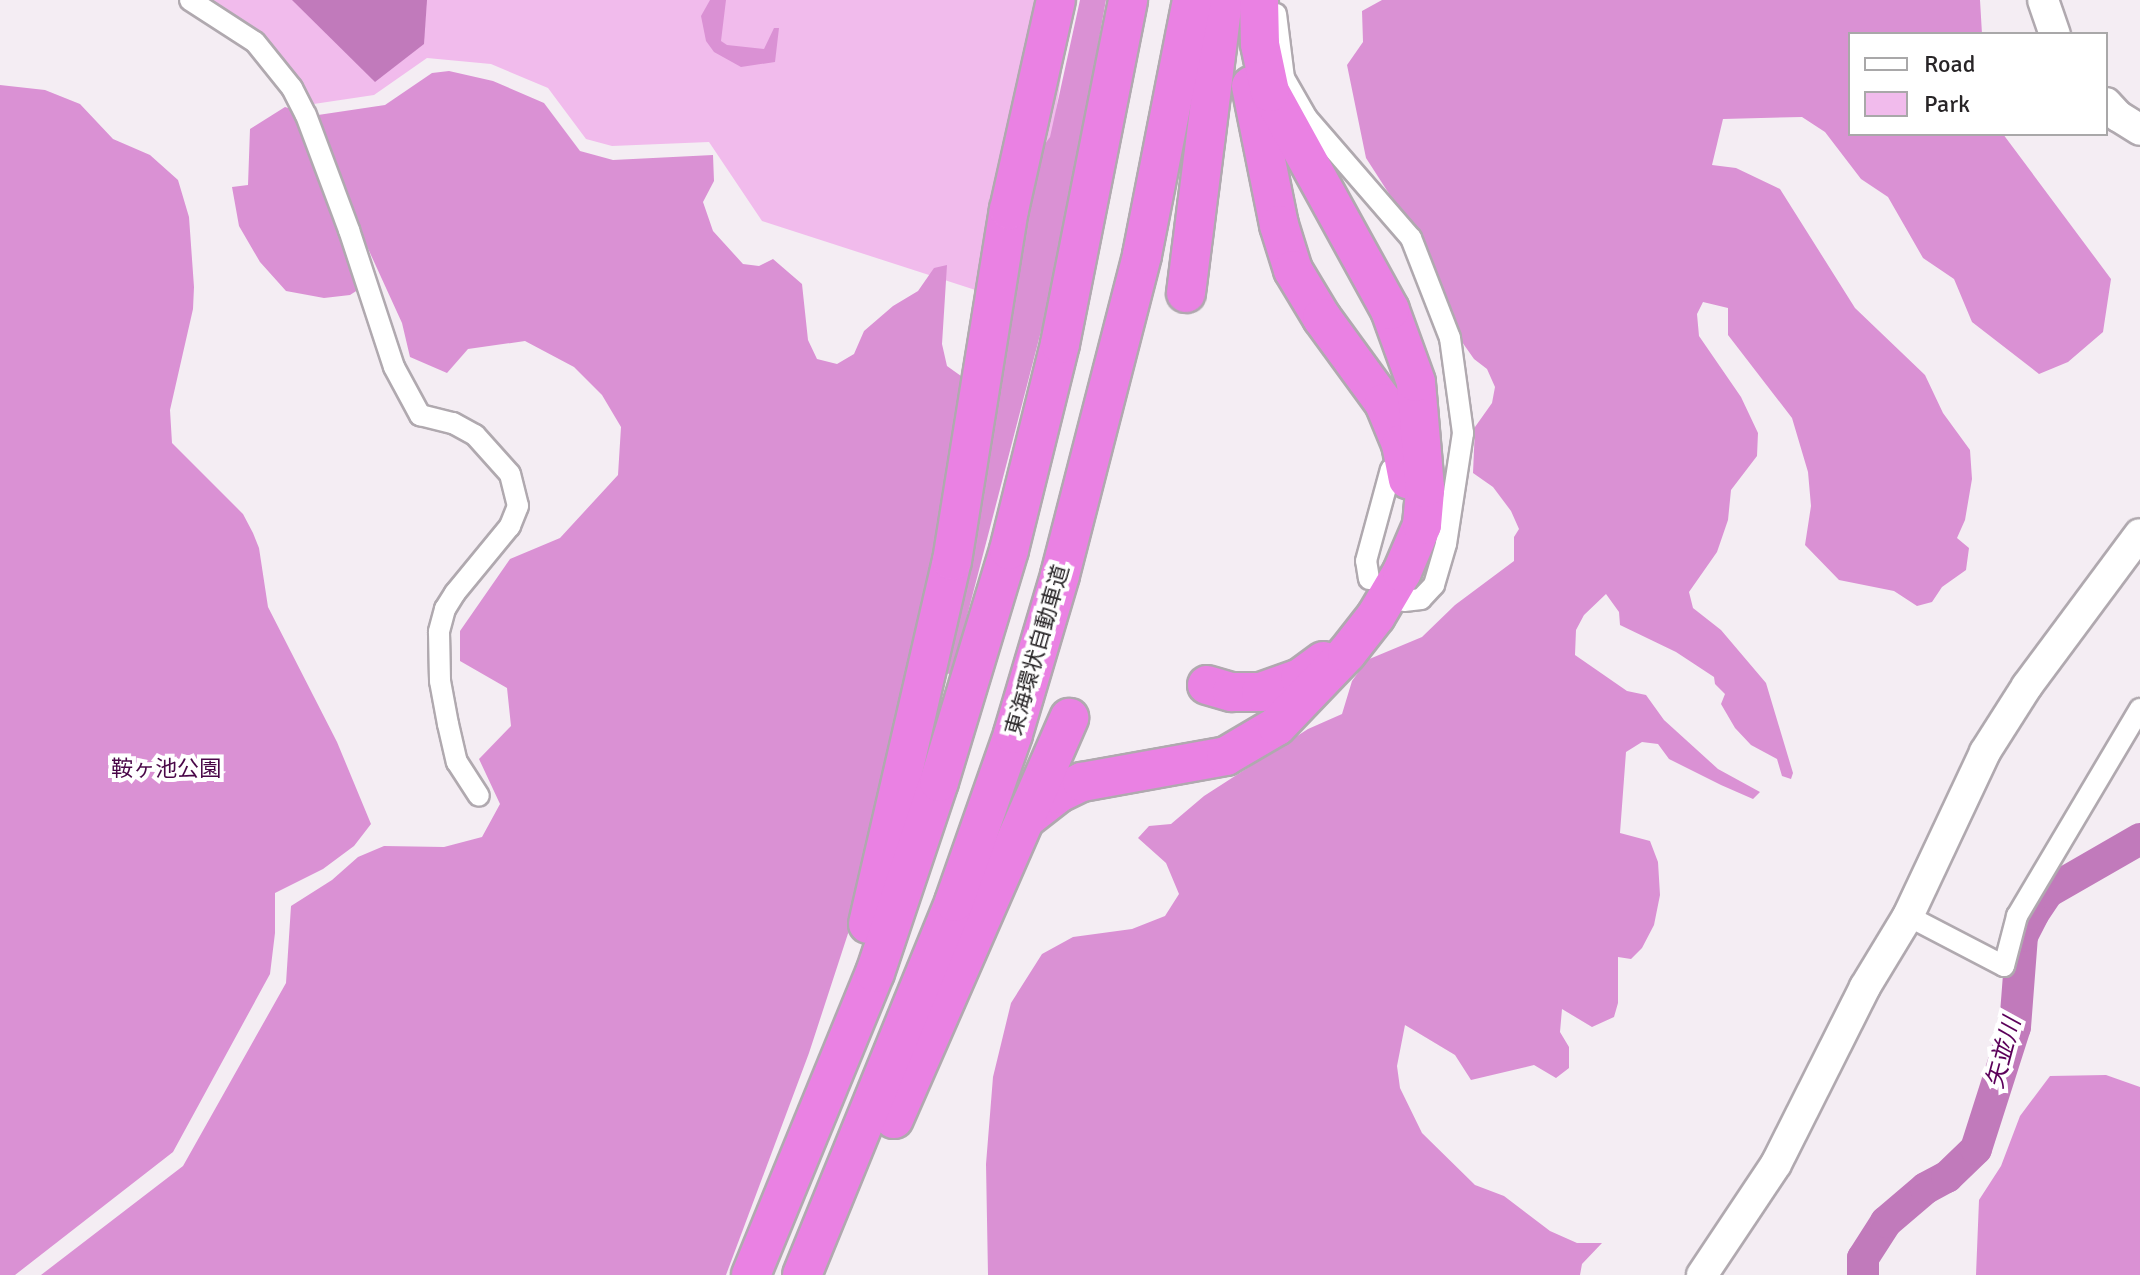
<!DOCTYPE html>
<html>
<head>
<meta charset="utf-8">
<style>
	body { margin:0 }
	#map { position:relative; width:2140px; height:1275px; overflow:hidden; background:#f4edf3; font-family:Signika,"Noto Sans JP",sans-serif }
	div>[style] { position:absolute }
	.green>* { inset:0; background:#f1bbec }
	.forest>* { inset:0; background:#da91d4 }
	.water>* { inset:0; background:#c17abb }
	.river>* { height:32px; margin:-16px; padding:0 16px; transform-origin:16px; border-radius:16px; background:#c17abb }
	.roads { filter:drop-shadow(2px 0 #b0a9af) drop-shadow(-2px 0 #b0a9af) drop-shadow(0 2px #b0a9af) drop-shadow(0 -2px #b0a9af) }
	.street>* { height:20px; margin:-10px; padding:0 10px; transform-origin:10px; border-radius:10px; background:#fff }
	.secondary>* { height:30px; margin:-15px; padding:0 15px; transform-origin:15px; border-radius:15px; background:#fff }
	.highway>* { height:38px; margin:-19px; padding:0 19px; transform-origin:19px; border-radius:19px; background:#ea81e3 }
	span { translate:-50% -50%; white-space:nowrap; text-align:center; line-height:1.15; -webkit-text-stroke:8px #fff; paint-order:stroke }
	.street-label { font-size:22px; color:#282527 }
	.park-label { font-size:22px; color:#4a0748 }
	.water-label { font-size:24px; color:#5b0059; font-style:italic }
	.legend { position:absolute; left:1848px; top:32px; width:260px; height:104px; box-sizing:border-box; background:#fff; border:2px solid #a9a8a9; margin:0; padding:10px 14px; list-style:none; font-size:24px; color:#282527 }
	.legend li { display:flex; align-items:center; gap:16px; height:40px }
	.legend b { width:40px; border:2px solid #a9a8a9 }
</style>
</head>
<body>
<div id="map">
	<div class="green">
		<div style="clip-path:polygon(200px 0,1072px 0,1028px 307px,762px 221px,709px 142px,612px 146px,586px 139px,548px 88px,491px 64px,427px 58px,374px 95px,307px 105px)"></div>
	</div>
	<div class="forest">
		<div style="clip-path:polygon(710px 0,726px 0,721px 41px,727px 45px,764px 49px,774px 28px,779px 28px,775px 62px,741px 67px,714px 52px,706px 41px,701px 16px)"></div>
		<div style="clip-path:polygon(1080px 0,1106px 0,1059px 262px,952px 674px,939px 673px,1037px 155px,1050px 137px)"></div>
		<div style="clip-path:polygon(1382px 0,1980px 0,1982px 34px,1850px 34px,1850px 134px,2003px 134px,2111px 279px,2103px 332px,2068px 362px,2039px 374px,1972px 322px,1954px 279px,1923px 258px,1888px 197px,1861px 179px,1825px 132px,1802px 117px,1723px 119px,1712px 165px,1736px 168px,1780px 189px,1855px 308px,1925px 375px,1943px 413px,1970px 450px,1972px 479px,1965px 520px,1957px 538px,1969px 548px,1966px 570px,1942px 587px,1932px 602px,1917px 606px,1894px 591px,1839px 580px,1805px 545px,1811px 506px,1808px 472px,1792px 418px,1728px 335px,1728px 308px,1703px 302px,1697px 314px,1699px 336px,1741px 397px,1758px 433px,1757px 456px,1731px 490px,1728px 520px,1717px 552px,1689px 592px,1693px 608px,1721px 630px,1766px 683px,1793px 773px,1791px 779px,1782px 776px,1777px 759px,1751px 745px,1735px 728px,1721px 704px,1725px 694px,1715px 684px,1714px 677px,1676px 652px,1620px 625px,1619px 612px,1606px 594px,1584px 615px,1576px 630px,1575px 655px,1627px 691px,1646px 695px,1664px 720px,1718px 769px,1760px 792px,1753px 799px,1721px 785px,1669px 759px,1658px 744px,1642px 742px,1626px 752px,1620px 833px,1650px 841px,1658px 862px,1660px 895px,1654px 925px,1642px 948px,1631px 959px,1618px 957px,1618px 1003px,1614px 1017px,1592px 1027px,1562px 1009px,1560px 1032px,1569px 1047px,1569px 1068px,1556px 1078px,1534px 1065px,1471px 1080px,1455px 1055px,1405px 1025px,1397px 1066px,1400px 1088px,1422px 1133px,1475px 1185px,1504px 1196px,1550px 1231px,1577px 1243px,1602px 1243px,1582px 1264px,1580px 1275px,988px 1275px,986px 1164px,993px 1077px,1011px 1003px,1042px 954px,1073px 937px,1132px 929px,1165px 916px,1179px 894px,1166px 863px,1138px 838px,1149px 826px,1171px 824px,1204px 796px,1308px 729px,1342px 714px,1352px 681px,1367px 660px,1422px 637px,1455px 605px,1514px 561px,1514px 537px,1519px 529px,1511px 511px,1493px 487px,1473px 473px,1475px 427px,1492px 403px,1495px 387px,1487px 369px,1474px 359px,1455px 332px,1415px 234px,1366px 158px,1347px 65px,1363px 42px,1362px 11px)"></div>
		<div style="clip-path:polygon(449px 71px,493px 81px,544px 103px,580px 151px,613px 160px,713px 155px,714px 181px,703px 202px,713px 231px,743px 264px,759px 266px,773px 259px,802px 284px,808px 340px,817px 359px,837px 364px,854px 354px,864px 331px,893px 306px,918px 291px,934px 268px,947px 265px,942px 344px,947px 366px,968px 381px,874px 854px,809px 1053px,726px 1275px,41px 1275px,183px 1166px,286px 983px,291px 906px,332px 880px,358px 857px,384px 846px,444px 847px,482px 837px,500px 804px,479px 759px,511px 726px,507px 688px,460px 661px,460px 631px,510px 559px,560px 538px,618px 475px,621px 427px,602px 395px,574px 367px,525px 341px,468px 349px,447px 373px,410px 357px,402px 323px,360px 231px,318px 115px,385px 105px,432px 73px)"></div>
		<div style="clip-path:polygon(0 85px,45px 90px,80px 104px,113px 139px,150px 155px,178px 180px,189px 217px,194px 287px,193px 309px,170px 410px,172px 443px,243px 514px,253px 533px,259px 548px,268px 607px,337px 742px,371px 824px,354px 846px,323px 869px,275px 893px,275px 933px,270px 974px,173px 1152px,15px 1275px,0 1275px)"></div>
		<div style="clip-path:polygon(285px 107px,298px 111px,364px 286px,350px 295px,324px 298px,286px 291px,260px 262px,239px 226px,232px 187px,248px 185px,250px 129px)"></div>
		<div style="clip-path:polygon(2106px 1075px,2140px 1087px,2140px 1275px,1976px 1275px,1979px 1200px,2001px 1166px,2020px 1116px,2050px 1076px)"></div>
	</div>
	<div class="water">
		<div style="clip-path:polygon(292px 0,427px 0,424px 44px,375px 82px)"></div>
	</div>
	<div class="river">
		<div style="left:1863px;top:1275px;width:17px;rotate:-90deg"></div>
		<div style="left:1863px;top:1258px;width:43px;rotate:-57.4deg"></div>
		<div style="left:1886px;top:1222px;width:52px;rotate:-40.4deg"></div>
		<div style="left:1926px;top:1188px;width:24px;rotate:-28deg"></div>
		<div style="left:1947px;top:1177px;width:40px;rotate:-44deg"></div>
		<div style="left:1976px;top:1149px;width:128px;rotate:-72.3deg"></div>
		<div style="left:2015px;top:1027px;width:91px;rotate:-85.6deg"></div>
		<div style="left:2022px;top:936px;width:25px;rotate:-63deg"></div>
		<div style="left:2033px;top:914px;width:27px;rotate:-56deg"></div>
		<div style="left:2048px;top:892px;width:106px;rotate:-29.9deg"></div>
	</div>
	<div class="roads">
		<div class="street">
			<div style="left:190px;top:0;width:77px;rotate:32.9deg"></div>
			<div style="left:255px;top:42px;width:59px;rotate:51.2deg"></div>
			<div style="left:292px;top:88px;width:30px;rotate:63deg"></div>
			<div style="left:306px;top:115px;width:123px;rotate:69.5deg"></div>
			<div style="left:349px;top:230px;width:144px;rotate:71.8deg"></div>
			<div style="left:394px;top:367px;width:55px;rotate:61.6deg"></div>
			<div style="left:420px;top:415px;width:34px;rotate:14deg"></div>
			<div style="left:453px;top:423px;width:25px;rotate:29deg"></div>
			<div style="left:475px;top:435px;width:52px;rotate:48.1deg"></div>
			<div style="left:510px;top:474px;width:33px;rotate:76deg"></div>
			<div style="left:518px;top:506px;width:22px;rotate:112deg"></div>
			<div style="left:510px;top:526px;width:87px;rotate:129.4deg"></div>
			<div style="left:455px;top:593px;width:19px;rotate:122deg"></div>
			<div style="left:445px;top:609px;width:24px;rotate:105deg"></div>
			<div style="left:439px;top:632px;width:49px;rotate:88.8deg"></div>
			<div style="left:440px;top:681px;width:44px;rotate:79.5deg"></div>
			<div style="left:448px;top:724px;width:39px;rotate:77deg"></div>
			<div style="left:457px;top:762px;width:40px;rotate:57.1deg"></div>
			<div style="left:1276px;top:14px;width:64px;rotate:82.9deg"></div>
			<div style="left:1284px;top:78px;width:46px;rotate:60.1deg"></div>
			<div style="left:1307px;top:118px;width:159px;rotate:49.1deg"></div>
			<div style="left:1411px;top:238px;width:107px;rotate:68.7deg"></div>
			<div style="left:1450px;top:338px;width:96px;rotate:82.2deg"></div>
			<div style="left:1463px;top:433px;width:112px;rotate:98.7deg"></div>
			<div style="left:1446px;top:544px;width:43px;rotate:106.3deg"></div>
			<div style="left:1434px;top:585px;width:19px;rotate:133deg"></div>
			<div style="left:1421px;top:599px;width:17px;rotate:173deg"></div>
			<div style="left:1369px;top:579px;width:18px;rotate:-99deg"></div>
			<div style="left:1366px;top:561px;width:95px;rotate:-74.8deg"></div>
			<div style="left:1908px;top:916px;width:108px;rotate:27.5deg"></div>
			<div style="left:2004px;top:966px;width:52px;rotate:-75.4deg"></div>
			<div style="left:2017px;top:916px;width:241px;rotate:-59.3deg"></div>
		</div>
		<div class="secondary">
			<div style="left:2043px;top:0;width:36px;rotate:71deg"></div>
			<div style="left:2106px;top:103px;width:18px;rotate:47deg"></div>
			<div style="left:2118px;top:116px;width:26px;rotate:32deg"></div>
			<div style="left:1702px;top:1275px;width:133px;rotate:-56.3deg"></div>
			<div style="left:1776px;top:1164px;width:198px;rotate:-63.3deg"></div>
			<div style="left:1865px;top:987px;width:83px;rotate:-58.8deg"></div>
			<div style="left:1908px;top:916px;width:181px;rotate:-64.8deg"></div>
			<div style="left:1985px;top:752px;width:78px;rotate:-57.5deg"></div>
			<div style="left:2027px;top:686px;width:189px;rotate:-53.4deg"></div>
		</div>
		<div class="highway">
			<div style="left:1251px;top:86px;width:142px;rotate:78.6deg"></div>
			<div style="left:1279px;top:225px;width:47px;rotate:72.7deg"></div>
			<div style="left:1293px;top:270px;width:56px;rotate:58.9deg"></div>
			<div style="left:1322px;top:318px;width:105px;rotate:53.9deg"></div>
			<div style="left:1384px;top:403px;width:44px;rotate:67.5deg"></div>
			<div style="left:1401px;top:444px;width:36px;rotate:79deg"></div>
			<div style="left:1186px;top:293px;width:295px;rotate:-82.8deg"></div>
			<div style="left:1207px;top:685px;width:26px;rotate:16deg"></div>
			<div style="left:1232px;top:692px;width:29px"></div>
			<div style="left:1261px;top:692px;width:41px;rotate:-19.7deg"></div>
			<div style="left:1300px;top:678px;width:29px;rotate:-36deg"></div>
			<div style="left:1028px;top:817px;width:37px;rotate:-38deg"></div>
			<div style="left:1057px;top:794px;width:28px;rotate:-26deg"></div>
			<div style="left:1082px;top:782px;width:146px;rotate:-10.2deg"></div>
			<div style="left:1226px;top:756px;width:59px;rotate:-30.5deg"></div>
			<div style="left:1277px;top:726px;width:101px;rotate:-46.2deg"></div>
			<div style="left:1347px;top:653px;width:47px;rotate:-51.9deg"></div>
			<div style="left:1376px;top:616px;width:51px;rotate:-59.4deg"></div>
			<div style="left:1402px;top:572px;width:51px;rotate:-66.9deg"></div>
			<div style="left:1422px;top:525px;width:37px;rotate:-85deg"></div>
			<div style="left:1425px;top:488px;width:106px;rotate:-94.9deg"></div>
			<div style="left:1416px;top:382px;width:77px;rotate:-109.9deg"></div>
			<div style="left:1390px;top:310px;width:249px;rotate:-118.8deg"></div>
			<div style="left:1270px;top:92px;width:49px;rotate:-101.8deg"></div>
			<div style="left:1260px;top:44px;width:44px;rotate:-91.3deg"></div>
			<div style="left:868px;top:924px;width:373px;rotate:-77deg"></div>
			<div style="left:952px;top:561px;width:356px;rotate:-80.8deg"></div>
			<div style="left:1009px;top:210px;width:215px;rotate:-77.4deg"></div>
			<div style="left:894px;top:1119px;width:438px;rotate:-66.4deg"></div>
			<div style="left:751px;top:1275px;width:326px;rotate:-67.7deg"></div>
			<div style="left:875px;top:973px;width:201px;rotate:-71.5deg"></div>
			<div style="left:939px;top:782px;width:242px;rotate:-73.2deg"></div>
			<div style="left:1009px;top:550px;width:212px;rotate:-76.1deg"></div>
			<div style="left:1060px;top:344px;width:351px;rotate:-78.8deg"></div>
			<div style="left:802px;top:1275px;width:403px;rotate:-67.8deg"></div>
			<div style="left:954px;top:902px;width:178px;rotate:-70.6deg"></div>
			<div style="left:1013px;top:734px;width:166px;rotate:-73.5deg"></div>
			<div style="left:1060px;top:575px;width:330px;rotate:-75.6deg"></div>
			<div style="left:1142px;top:255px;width:260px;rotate:-78.9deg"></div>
		</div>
	</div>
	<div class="street-label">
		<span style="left:1037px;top:650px;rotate:-74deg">東海環状自動車道</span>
	</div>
	<div class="park-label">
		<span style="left:166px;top:769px">鞍ヶ池公園</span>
	</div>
	<div class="water-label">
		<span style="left:2004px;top:1053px;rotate:-75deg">矢並川</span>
	</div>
	<ul class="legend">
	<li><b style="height:10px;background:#fff"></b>Road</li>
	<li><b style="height:22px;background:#f1bbec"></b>Park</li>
	</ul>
</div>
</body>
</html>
